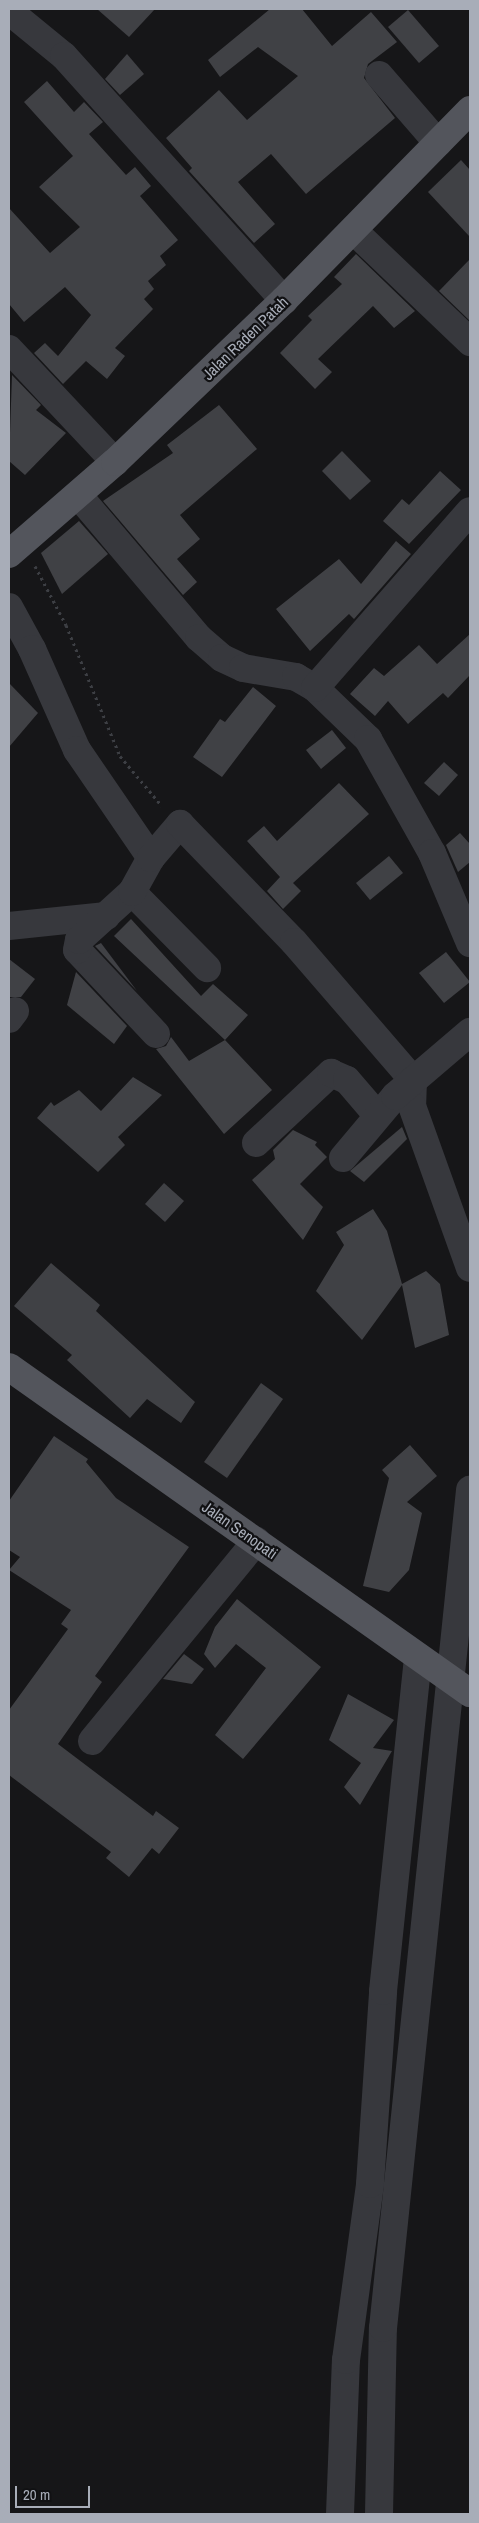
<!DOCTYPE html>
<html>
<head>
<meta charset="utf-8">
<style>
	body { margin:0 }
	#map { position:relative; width:479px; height:2523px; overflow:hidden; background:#161618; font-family:"Archivo Narrow",sans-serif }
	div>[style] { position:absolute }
	.building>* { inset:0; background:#404145 }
	.path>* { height:3px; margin-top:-1.5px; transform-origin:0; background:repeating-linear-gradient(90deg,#3d3f44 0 2.5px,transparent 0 6.5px) }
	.minor>* { height:28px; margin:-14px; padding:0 14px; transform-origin:14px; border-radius:14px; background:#37383d }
	.major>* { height:28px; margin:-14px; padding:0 14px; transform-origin:14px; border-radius:14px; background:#53555c }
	span { translate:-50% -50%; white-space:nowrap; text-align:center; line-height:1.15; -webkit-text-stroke:4.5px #111113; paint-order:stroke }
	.street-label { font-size:16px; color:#a8adb8 }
	.frame { position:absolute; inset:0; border:10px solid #a8adb8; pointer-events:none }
	.scale { position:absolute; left:15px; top:2486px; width:75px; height:22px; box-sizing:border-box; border:2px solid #a8adb8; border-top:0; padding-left:6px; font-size:15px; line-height:18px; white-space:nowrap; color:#a8adb8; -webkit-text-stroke:4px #111113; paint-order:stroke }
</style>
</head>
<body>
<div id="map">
	<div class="building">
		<div style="clip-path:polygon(97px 9px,155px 9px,129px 37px)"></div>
		<div style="clip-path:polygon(270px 9px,302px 9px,332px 46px,371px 12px,397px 42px,368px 64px,364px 78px,395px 118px,306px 194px,271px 154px,238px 182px,275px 224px,254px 243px,189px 171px,192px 168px,166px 138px,219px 90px,247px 120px,298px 76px,258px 47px,220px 77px,208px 60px)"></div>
		<div style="clip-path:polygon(408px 10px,439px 46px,419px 63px,388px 27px)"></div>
		<div style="clip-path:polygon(127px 54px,144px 74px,120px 95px,105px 79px)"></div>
		<div style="clip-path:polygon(47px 81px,74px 112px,84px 102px,103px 122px,89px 134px,126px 175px,135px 167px,151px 186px,140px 196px,178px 240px,160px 256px,166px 265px,148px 281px,154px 289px,144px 299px,153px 309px,115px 348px,125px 356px,107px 379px,86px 361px,63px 384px,34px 353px,45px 343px,58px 356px,91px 315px,65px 287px,24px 322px,9px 304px,9px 208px,50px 253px,80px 227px,39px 187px,73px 156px,24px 102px)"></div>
		<div style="clip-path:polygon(461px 160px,470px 170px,470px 237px,428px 192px)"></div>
		<div style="clip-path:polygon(356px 254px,415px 311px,394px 328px,373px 306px,318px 359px,332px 372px,315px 389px,280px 353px,312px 320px,308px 316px,342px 284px,334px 277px)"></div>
		<div style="clip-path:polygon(470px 259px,470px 321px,439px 291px)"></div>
		<div style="clip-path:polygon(12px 375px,41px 405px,36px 410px,66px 433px,25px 475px,9px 461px)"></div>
		<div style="clip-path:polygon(219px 405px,257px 449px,180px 515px,200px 539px,177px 559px,197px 582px,183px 595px,103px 501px,173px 453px,167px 445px)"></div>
		<div style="clip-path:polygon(342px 451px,371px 481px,350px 500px,322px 471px)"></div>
		<div style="clip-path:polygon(440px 471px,461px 490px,409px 544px,383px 521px,402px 499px,409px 505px)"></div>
		<div style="clip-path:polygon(79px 521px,108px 554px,62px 594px,41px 553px)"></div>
		<div style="clip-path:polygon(396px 541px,411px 554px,354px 619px,349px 614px,310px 651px,276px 609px,339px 559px,361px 584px)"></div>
		<div style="clip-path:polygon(470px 634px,470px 675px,448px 698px,443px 693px,408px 724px,388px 701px,375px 716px,350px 694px,374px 668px,384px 676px,419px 645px,437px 664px)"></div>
		<div style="clip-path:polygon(9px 683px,38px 713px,9px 747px)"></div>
		<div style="clip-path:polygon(253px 687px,276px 706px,222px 777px,193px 757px,220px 719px,225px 722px)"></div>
		<div style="clip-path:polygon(332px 730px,346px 748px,321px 769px,306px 750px)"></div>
		<div style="clip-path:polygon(444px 762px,458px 775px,439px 796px,424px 783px)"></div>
		<div style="clip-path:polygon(339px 783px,369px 814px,293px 883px,301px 891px,283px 909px,267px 891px,280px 877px,247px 841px,264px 826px,277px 841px)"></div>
		<div style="clip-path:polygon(460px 833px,470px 844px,470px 862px,458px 872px,446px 845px)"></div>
		<div style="clip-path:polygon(389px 856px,403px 873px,370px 900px,356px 883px)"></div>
		<div style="clip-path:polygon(131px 919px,201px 996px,213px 984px,248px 1015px,225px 1040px,114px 936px)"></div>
		<div style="clip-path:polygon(101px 943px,137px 991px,95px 946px)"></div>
		<div style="clip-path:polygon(446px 952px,470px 982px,444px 1003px,419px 973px)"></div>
		<div style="clip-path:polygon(9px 959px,35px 979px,21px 997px,9px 997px)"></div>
		<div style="clip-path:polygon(76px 972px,127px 1026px,114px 1044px,67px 1005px)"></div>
		<div style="clip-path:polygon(171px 1037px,189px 1061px,225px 1040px,272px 1090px,224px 1134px,156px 1049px,166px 1046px)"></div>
		<div style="clip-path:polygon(133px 1077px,162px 1095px,118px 1137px,125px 1145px,98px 1172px,37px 1118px,51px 1102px,54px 1106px,79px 1090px,101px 1111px)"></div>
		<div style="clip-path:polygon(402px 1127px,407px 1139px,364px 1182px,350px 1171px)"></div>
		<div style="clip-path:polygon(293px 1130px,317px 1142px,315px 1145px,327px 1157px,300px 1184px,323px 1207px,303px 1240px,252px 1180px,275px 1159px,273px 1150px)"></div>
		<div style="clip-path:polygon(164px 1183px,184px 1201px,165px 1222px,145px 1204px)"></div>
		<div style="clip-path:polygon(373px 1209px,387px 1231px,402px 1284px,426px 1271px,440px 1284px,449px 1335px,415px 1348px,402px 1285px,362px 1340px,316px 1291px,344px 1245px,336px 1232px)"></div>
		<div style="clip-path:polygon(51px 1263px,100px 1305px,96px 1311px,195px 1402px,181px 1423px,147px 1399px,130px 1418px,67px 1360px,72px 1355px,14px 1306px)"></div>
		<div style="clip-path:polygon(261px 1383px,283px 1399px,227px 1478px,204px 1462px)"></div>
		<div style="clip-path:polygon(54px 1436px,88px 1459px,86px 1462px,116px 1498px,189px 1547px,95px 1676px,102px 1682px,58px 1744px,153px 1816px,156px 1811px,179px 1828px,159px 1854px,152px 1848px,129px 1877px,106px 1858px,111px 1852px,9px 1775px,9px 1710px,68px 1629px,61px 1624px,71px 1610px,9px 1570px,20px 1557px,9px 1550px,9px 1501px)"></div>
		<div style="clip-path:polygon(410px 1445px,437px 1476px,407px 1502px,422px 1513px,409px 1570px,389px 1592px,363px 1586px,389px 1478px,382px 1470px)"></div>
		<div style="clip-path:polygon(237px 1599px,321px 1667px,243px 1759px,215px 1735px,266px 1668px,236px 1644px,215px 1668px,204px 1654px,215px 1627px)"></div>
		<div style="clip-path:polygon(184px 1654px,204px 1669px,192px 1684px,163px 1679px)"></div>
		<div style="clip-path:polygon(348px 1694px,394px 1720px,373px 1748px,392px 1751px,360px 1805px,344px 1787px,361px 1763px,329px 1740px)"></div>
	</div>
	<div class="path">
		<div style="left:35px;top:566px;width:67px;rotate:62.3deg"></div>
		<div style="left:66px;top:625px;width:142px;rotate:67.6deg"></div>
		<div style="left:120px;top:756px;width:65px;rotate:50deg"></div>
	</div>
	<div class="minor">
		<div style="left:9px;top:11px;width:71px;rotate:39.3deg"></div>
		<div style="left:64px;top:56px;width:329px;rotate:48deg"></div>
		<div style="left:379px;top:75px;width:90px;rotate:49.1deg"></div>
		<div style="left:354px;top:231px;width:161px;rotate:43.7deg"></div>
		<div style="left:9px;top:349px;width:155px;rotate:46.8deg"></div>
		<div style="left:78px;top:495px;width:187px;rotate:49.8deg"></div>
		<div style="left:199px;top:638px;width:30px;rotate:41deg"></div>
		<div style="left:222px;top:658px;width:23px;rotate:25deg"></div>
		<div style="left:243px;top:668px;width:54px;rotate:9.6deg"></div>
		<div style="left:296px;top:677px;width:22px;rotate:30deg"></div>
		<div style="left:315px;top:688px;width:74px;rotate:43.9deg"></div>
		<div style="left:368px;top:739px;width:131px;rotate:60.7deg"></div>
		<div style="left:432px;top:853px;width:98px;rotate:67.1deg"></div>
		<div style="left:9px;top:607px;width:48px;rotate:61.3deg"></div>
		<div style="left:32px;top:649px;width:111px;rotate:66deg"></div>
		<div style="left:77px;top:750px;width:131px;rotate:55.6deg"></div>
		<div style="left:315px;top:688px;width:235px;rotate:-48.8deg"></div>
		<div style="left:132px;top:892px;width:107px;rotate:45.4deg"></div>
		<div style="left:9px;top:926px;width:98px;rotate:-5.9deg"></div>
		<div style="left:9px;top:1019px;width:10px;rotate:-53deg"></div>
		<div style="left:156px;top:1034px;width:115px;rotate:-133.2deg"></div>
		<div style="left:77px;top:950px;width:10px;rotate:-79deg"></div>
		<div style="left:79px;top:940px;width:72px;rotate:-42.2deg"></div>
		<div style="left:132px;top:892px;width:39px;rotate:-61deg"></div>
		<div style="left:151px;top:858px;width:45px;rotate:-49.5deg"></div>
		<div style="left:180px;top:824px;width:164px;rotate:46deg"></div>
		<div style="left:294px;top:942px;width:182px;rotate:49.2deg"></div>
		<div style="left:413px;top:1080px;width:26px;rotate:92deg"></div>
		<div style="left:412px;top:1106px;width:172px;rotate:70.3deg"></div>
		<div style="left:256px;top:1143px;width:103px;rotate:-43deg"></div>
		<div style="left:331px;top:1073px;width:17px;rotate:24deg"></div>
		<div style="left:347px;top:1080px;width:46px;rotate:49.4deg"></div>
		<div style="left:343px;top:1158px;width:81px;rotate:-50deg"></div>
		<div style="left:395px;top:1096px;width:99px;rotate:-40.5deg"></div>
		<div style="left:92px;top:1741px;width:259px;rotate:-50.6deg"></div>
		<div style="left:340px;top:2514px;width:154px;rotate:-87.8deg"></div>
		<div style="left:346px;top:2360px;width:178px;rotate:-82.2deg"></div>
		<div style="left:370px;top:2184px;width:193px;rotate:-86.1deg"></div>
		<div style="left:383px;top:1991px;width:336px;rotate:-84deg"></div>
		<div style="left:379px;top:2514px;width:186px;rotate:-88.8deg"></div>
		<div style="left:383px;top:2328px;width:843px;rotate:-84.07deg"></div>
	</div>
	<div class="major">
		<div style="left:9px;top:554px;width:140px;rotate:-41deg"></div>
		<div style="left:115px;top:462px;width:234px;rotate:-43.8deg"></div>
		<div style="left:284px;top:300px;width:266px;rotate:-45.6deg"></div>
		<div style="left:9px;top:1367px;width:565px;rotate:35.27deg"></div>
	</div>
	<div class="street-label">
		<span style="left:245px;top:338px;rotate:-44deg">Jalan Raden Patah</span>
		<span style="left:240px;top:1530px;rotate:35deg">Jalan Senopati</span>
	</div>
	<div class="frame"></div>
	<div class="scale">20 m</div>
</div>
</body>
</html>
